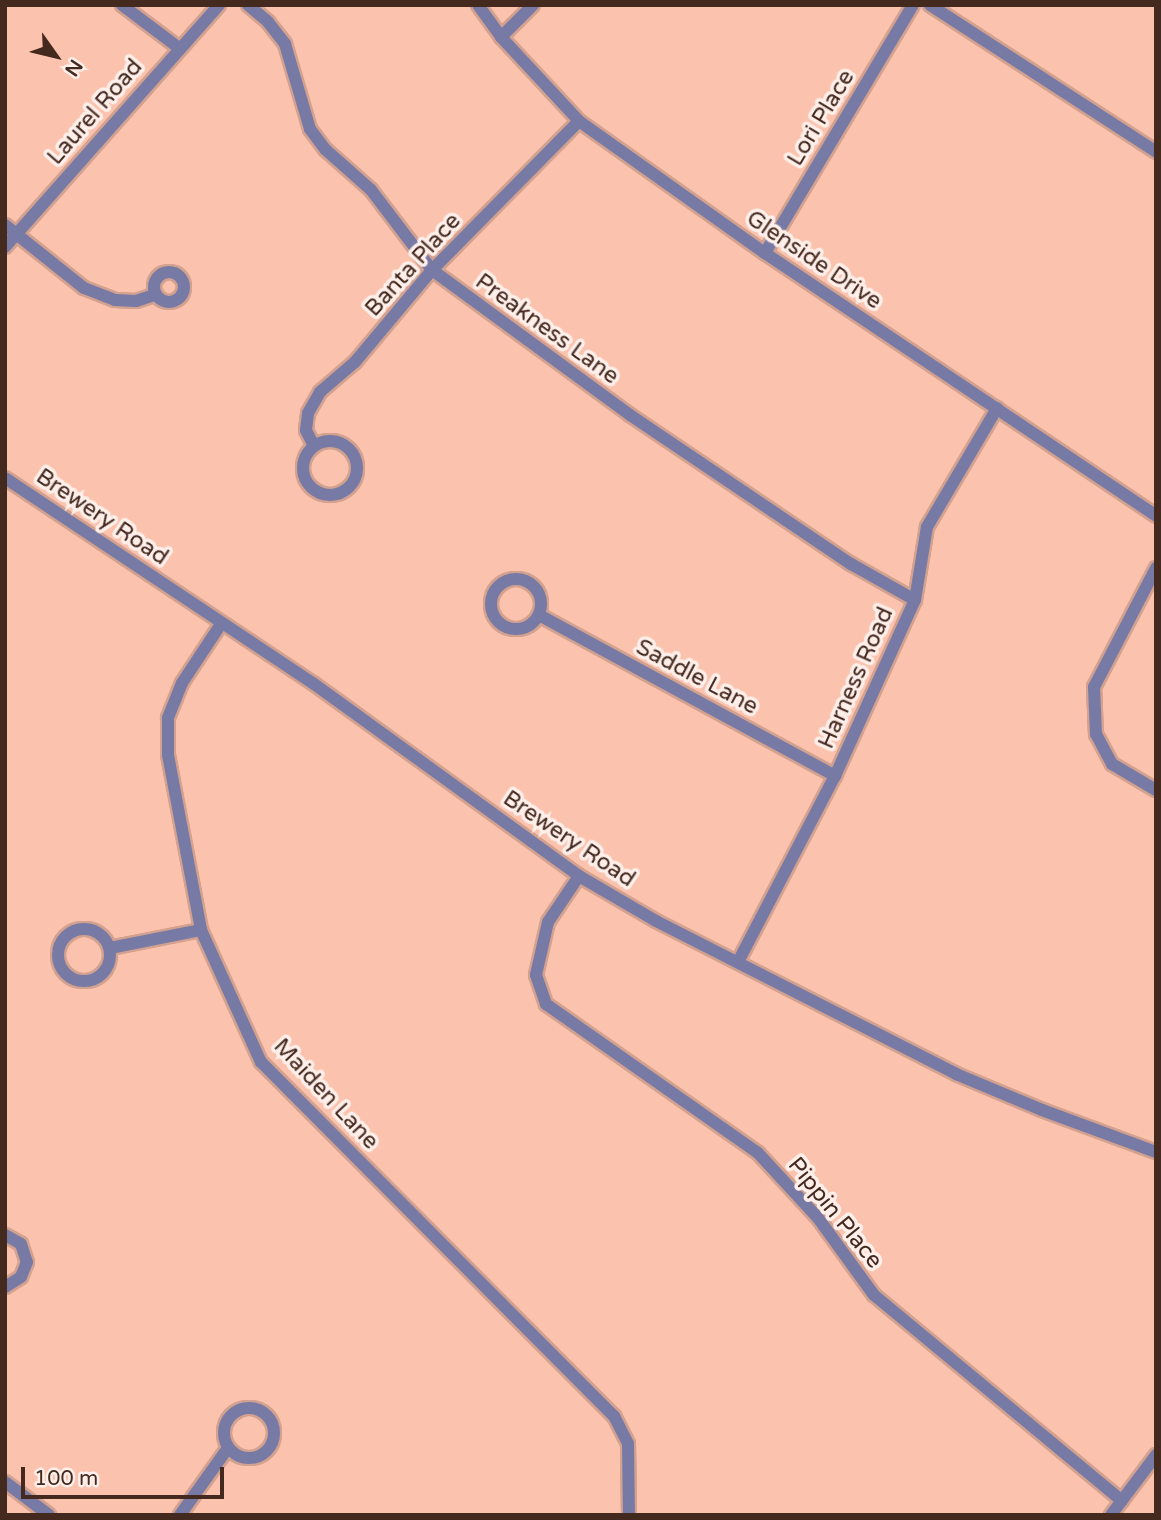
<!DOCTYPE html>
<html>
<head>
<meta charset="utf-8">
<style>
	body { margin:0 }
	#map { position:relative; width:1161px; height:1520px; overflow:hidden; background:#fbc3ae; font-family:"Varela Round",sans-serif }
	div>[style] { position:absolute }
	.roads { filter:drop-shadow(2px 0 #d3a18f) drop-shadow(-2px 0 #d3a18f) drop-shadow(0 2px #d3a18f) drop-shadow(0 -2px #d3a18f) }
	.minor>* { height:12px; margin:-6px; padding:0 6px; transform-origin:6px; border-radius:6px; background:#787aa6 }
	.minor>.ring { margin:-6px; padding:0; box-sizing:content-box; background:none; border:12px solid #787aa6; border-radius:50% }
	span { translate:-50% -50%; white-space:nowrap; text-align:center; line-height:1.15; -webkit-text-stroke:7px #feefea; paint-order:stroke }
	.street-label { font-size:23px; color:#44291f }
	.frame { position:absolute; inset:0; border:7px solid #44291f; pointer-events:none }
	.north { position:absolute; left:21px; top:21px; width:70px; height:70px; -webkit-text-stroke:5px #feefea; paint-order:stroke; rotate:124deg; font-size:19px; font-weight:700; line-height:28px; text-align:center; color:#44291f }
	.north::after { content:''; display:block; margin:auto; width:24px; height:32px; background:#44291f; clip-path:polygon(50% 0,100% 100%,50% 72%,0 100%) }
	.scale { position:absolute; left:21px; top:1467px; width:203px; height:32px; box-sizing:border-box; border:4px solid #44291f; border-top:0; padding-left:9px; font-size:21px; line-height:24px; white-space:nowrap; color:#44291f; -webkit-text-stroke:5px #feefea; paint-order:stroke }
</style>
</head>
<body>
<div id="map">
	<div class="roads">
		<div class="minor">
			<div style="left:122px;top:5px;width:71px;rotate:37deg"></div>
			<div style="left:248px;top:5px;width:26px;rotate:40deg"></div>
			<div style="left:268px;top:22px;width:28px;rotate:52deg"></div>
			<div style="left:285px;top:44px;width:89px;rotate:73.6deg"></div>
			<div style="left:310px;top:129px;width:26px;rotate:53deg"></div>
			<div style="left:326px;top:150px;width:60px;rotate:41.6deg"></div>
			<div style="left:371px;top:190px;width:101px;rotate:52.7deg"></div>
			<div style="left:432px;top:270px;width:245px;rotate:36.2deg"></div>
			<div style="left:630px;top:415px;width:267px;rotate:34deg"></div>
			<div style="left:851px;top:564px;width:73px;rotate:29.4deg"></div>
			<div style="left:478px;top:5px;width:39px;rotate:54deg"></div>
			<div style="left:501px;top:37px;width:115px;rotate:47.1deg"></div>
			<div style="left:579px;top:121px;width:228px;rotate:35.4deg"></div>
			<div style="left:765px;top:253px;width:471px;rotate:33.9deg"></div>
			<div style="left:930px;top:5px;width:270px;rotate:33deg"></div>
			<div style="left:501px;top:37px;width:45px;rotate:-45deg"></div>
			<div style="left:5px;top:225px;width:101px;rotate:38.6deg"></div>
			<div style="left:84px;top:288px;width:33px;rotate:21deg"></div>
			<div style="left:115px;top:300px;width:21px;rotate:3deg"></div>
			<div style="left:136px;top:301px;width:20px;rotate:-18deg"></div>
			<div style="left:5px;top:247px;width:323px;rotate:-48.5deg"></div>
			<div style="left:765px;top:253px;width:289px;rotate:-59.2deg"></div>
			<div class="ring" style="left:154px;top:272px;width:18px;height:18px"></div>
			<div class="ring" style="left:303px;top:441px;width:42px;height:42px"></div>
			<div style="left:314px;top:446px;width:18px;rotate:-117deg"></div>
			<div style="left:306px;top:430px;width:17px;rotate:-83deg"></div>
			<div style="left:308px;top:413px;width:24px;rotate:-60deg"></div>
			<div style="left:320px;top:392px;width:46px;rotate:-40.6deg"></div>
			<div style="left:355px;top:362px;width:120px;rotate:-50.1deg"></div>
			<div style="left:432px;top:270px;width:209px;rotate:-45.4deg"></div>
			<div style="left:5px;top:478px;width:371px;rotate:33.7deg"></div>
			<div style="left:314px;top:684px;width:327px;rotate:35.9deg"></div>
			<div style="left:579px;top:876px;width:89px;rotate:30.3deg"></div>
			<div style="left:656px;top:921px;width:337px;rotate:27deg"></div>
			<div style="left:956px;top:1074px;width:93px;rotate:22.7deg"></div>
			<div style="left:1042px;top:1110px;width:121px;rotate:20.2deg"></div>
			<div style="left:1156px;top:568px;width:134px;rotate:117.5deg"></div>
			<div style="left:1094px;top:687px;width:47px;rotate:87.6deg"></div>
			<div style="left:1096px;top:734px;width:34px;rotate:62deg"></div>
			<div style="left:1112px;top:764px;width:51px;rotate:30.6deg"></div>
			<div class="ring" style="left:491px;top:579px;width:38px;height:38px"></div>
			<div style="left:539px;top:615px;width:337px;rotate:28.5deg"></div>
			<div style="left:221px;top:624px;width:71px;rotate:123.5deg"></div>
			<div style="left:182px;top:683px;width:38px;rotate:112deg"></div>
			<div style="left:168px;top:718px;width:37px;rotate:90deg"></div>
			<div style="left:168px;top:755px;width:178px;rotate:79.3deg"></div>
			<div style="left:201px;top:930px;width:145px;rotate:65.6deg"></div>
			<div style="left:261px;top:1062px;width:500px;rotate:45.1deg"></div>
			<div style="left:614px;top:1416px;width:31px;rotate:63deg"></div>
			<div style="left:628px;top:1444px;width:71px;rotate:89.2deg"></div>
			<div style="left:579px;top:876px;width:55px;rotate:124deg"></div>
			<div style="left:548px;top:922px;width:54px;rotate:102.8deg"></div>
			<div style="left:536px;top:975px;width:31px;rotate:71deg"></div>
			<div style="left:546px;top:1004px;width:259px;rotate:35.1deg"></div>
			<div style="left:758px;top:1153px;width:88px;rotate:47.3deg"></div>
			<div style="left:818px;top:1218px;width:95px;rotate:54deg"></div>
			<div style="left:874px;top:1295px;width:322px;rotate:39.7deg"></div>
			<div class="ring" style="left:58px;top:929px;width:40px;height:40px"></div>
			<div style="left:110px;top:948px;width:93px;rotate:-11.2deg"></div>
			<div style="left:738px;top:962px;width:210px;rotate:-62.5deg"></div>
			<div style="left:835px;top:776px;width:193px;rotate:-65.6deg"></div>
			<div style="left:915px;top:600px;width:74px;rotate:-80.7deg"></div>
			<div style="left:927px;top:527px;width:138px;rotate:-59.5deg"></div>
			<div style="left:5px;top:1235px;width:18px;rotate:29deg"></div>
			<div style="left:21px;top:1244px;width:19px;rotate:72deg"></div>
			<div style="left:27px;top:1262px;width:16px;rotate:112deg"></div>
			<div style="left:21px;top:1277px;width:19px;rotate:148deg"></div>
			<div class="ring" style="left:224px;top:1408px;width:38px;height:38px"></div>
			<div style="left:5px;top:1482px;width:55px;rotate:36.9deg"></div>
			<div style="left:180px;top:1515px;width:82px;rotate:-54.4deg"></div>
			<div style="left:1111px;top:1515px;width:75px;rotate:-53.1deg"></div>
		</div>
	</div>
	<div class="street-label">
		<span style="left:95px;top:112px;rotate:-49deg">Laurel Road</span>
		<span style="left:821px;top:118px;rotate:-59deg">Lori Place</span>
		<span style="left:814px;top:260px;rotate:34deg">Glenside Drive</span>
		<span style="left:413px;top:265px;rotate:-48deg">Banta Place</span>
		<span style="left:547px;top:329px;rotate:36deg">Preakness Lane</span>
		<span style="left:102px;top:517px;rotate:34deg">Brewery Road</span>
		<span style="left:697px;top:677px;rotate:28deg">Saddle Lane</span>
		<span style="left:856px;top:678px;rotate:-66deg">Harness Road</span>
		<span style="left:569px;top:839px;rotate:34deg">Brewery Road</span>
		<span style="left:326px;top:1094px;rotate:47deg">Maiden Lane</span>
		<span style="left:835px;top:1213px;rotate:51deg">Pippin Place</span>
	</div>
	<div class="frame"></div>
	<div class="north">N</div>
	<div class="scale">100 m</div>
</div>
</body>
</html>
